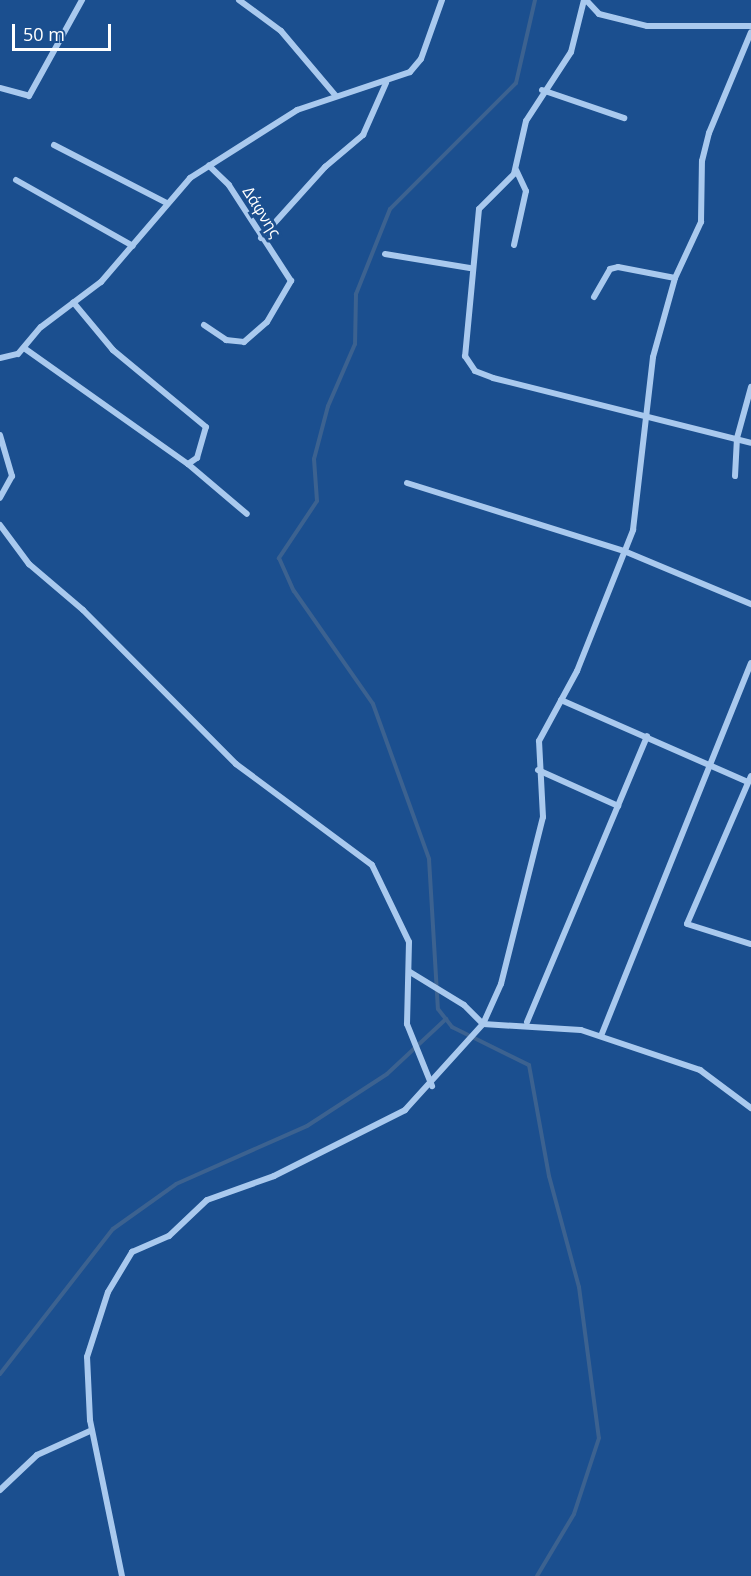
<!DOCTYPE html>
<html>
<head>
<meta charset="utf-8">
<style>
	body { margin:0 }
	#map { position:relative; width:751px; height:1576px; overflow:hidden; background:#1b4f8f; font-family:"Open Sans",sans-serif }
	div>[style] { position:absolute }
	.stream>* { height:4px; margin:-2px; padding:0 2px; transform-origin:2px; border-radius:2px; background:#3c6290 }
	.minor>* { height:6px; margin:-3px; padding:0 3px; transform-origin:3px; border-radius:3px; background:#a9c9ee }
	span { translate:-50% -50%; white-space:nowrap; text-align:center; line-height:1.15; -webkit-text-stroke:6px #1b4f8f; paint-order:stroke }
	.street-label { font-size:16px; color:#fff }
	.scale { position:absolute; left:12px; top:24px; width:99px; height:27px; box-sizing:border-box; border:3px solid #fff; border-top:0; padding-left:8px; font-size:18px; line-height:21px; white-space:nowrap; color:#fff; -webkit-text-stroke:4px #1b4f8f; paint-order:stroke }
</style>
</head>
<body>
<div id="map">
	<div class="stream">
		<div style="left:535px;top:0;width:85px;rotate:102.9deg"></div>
		<div style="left:516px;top:83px;width:178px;rotate:135deg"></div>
		<div style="left:390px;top:209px;width:92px;rotate:111.8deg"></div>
		<div style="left:356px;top:294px;width:50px;rotate:91.1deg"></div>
		<div style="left:355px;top:344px;width:68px;rotate:113.5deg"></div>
		<div style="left:328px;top:406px;width:55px;rotate:104.8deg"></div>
		<div style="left:314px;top:459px;width:42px;rotate:85.9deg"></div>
		<div style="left:317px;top:501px;width:69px;rotate:123.7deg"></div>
		<div style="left:279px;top:558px;width:36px;rotate:66deg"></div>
		<div style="left:294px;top:591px;width:138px;rotate:55deg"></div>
		<div style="left:373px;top:704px;width:165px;rotate:70.1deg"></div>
		<div style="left:429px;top:859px;width:150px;rotate:86.6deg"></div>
		<div style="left:438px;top:1009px;width:23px;rotate:52deg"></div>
		<div style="left:452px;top:1027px;width:86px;rotate:26.3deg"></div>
		<div style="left:529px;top:1065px;width:113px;rotate:79.8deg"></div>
		<div style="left:549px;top:1176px;width:115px;rotate:74.9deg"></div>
		<div style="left:579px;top:1287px;width:152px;rotate:82.5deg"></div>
		<div style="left:599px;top:1438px;width:80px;rotate:108.2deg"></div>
		<div style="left:574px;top:1514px;width:72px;rotate:120.8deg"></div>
		<div style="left:0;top:1374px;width:184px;rotate:-52.1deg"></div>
		<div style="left:113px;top:1229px;width:77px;rotate:-35.5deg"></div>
		<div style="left:176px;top:1184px;width:143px;rotate:-23.9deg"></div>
		<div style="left:307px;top:1126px;width:95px;rotate:-33deg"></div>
		<div style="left:387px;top:1074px;width:81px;rotate:-43deg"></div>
	</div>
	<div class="minor">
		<div style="left:239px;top:0;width:52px;rotate:36.4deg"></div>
		<div style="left:281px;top:31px;width:85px;rotate:49.8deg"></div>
		<div style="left:584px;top:0;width:54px;rotate:104deg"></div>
		<div style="left:571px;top:52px;width:82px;rotate:123.1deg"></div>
		<div style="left:526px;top:121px;width:54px;rotate:102.8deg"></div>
		<div style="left:514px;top:174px;width:49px;rotate:135deg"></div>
		<div style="left:479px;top:209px;width:148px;rotate:95.4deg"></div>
		<div style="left:465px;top:356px;width:18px;rotate:56deg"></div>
		<div style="left:475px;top:371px;width:19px;rotate:21deg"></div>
		<div style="left:493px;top:378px;width:266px;rotate:14.1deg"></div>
		<div style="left:586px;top:0;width:19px;rotate:47deg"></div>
		<div style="left:599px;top:14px;width:49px;rotate:14deg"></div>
		<div style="left:647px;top:26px;width:104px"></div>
		<div style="left:0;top:88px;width:30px;rotate:15deg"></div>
		<div style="left:29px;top:96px;width:110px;rotate:-61.1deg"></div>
		<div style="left:542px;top:90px;width:87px;rotate:18.9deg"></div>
		<div style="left:54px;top:145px;width:127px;rotate:27.2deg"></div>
		<div style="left:16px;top:180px;width:134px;rotate:29.4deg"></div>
		<div style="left:261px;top:238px;width:96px;rotate:-48deg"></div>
		<div style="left:325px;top:167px;width:50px;rotate:-40.1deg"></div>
		<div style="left:363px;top:135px;width:57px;rotate:-66.1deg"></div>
		<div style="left:514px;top:245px;width:55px;rotate:-77.5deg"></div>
		<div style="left:526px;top:191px;width:23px;rotate:-115deg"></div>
		<div style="left:385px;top:254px;width:86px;rotate:9.4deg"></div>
		<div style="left:594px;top:297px;width:32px;rotate:-60deg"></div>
		<div style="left:610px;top:269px;width:8px;rotate:-14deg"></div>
		<div style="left:618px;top:267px;width:58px;rotate:10.9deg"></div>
		<div style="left:204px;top:325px;width:27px;rotate:34deg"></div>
		<div style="left:226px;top:340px;width:18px;rotate:6deg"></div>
		<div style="left:244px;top:342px;width:30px;rotate:-41deg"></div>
		<div style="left:267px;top:322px;width:48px;rotate:-59.7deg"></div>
		<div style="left:291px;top:281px;width:114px;rotate:-122.9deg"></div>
		<div style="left:229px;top:185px;width:28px;rotate:-136deg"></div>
		<div style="left:24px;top:348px;width:201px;rotate:35.3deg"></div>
		<div style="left:188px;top:464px;width:11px;rotate:-34deg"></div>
		<div style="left:197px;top:458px;width:32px;rotate:-74deg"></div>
		<div style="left:206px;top:427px;width:121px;rotate:-140.4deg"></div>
		<div style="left:113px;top:350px;width:62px;rotate:-129.8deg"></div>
		<div style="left:0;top:358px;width:18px;rotate:-13deg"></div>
		<div style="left:18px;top:354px;width:35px;rotate:-50deg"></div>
		<div style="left:41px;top:327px;width:75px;rotate:-36.9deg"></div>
		<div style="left:101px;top:282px;width:137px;rotate:-49.4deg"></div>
		<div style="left:190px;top:178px;width:127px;rotate:-32.4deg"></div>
		<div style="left:297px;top:110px;width:119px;rotate:-18.6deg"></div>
		<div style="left:410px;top:72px;width:17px;rotate:-50deg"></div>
		<div style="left:421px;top:59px;width:63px;rotate:-70.4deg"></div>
		<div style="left:0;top:435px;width:43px;rotate:73.7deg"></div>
		<div style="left:12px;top:476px;width:25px;rotate:119deg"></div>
		<div style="left:188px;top:464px;width:77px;rotate:40.3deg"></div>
		<div style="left:735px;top:476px;width:38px;rotate:-87deg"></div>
		<div style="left:737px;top:438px;width:53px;rotate:-74.6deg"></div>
		<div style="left:407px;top:483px;width:227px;rotate:17.4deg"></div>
		<div style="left:624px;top:551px;width:138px;rotate:22.7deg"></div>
		<div style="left:0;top:525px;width:49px;rotate:53.4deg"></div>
		<div style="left:29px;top:564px;width:71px;rotate:40.4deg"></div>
		<div style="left:83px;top:610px;width:217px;rotate:45.2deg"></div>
		<div style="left:236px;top:764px;width:169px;rotate:36.6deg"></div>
		<div style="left:372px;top:865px;width:85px;rotate:64.3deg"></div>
		<div style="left:409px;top:942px;width:82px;rotate:91.4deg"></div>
		<div style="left:407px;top:1024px;width:67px;rotate:68deg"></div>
		<div style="left:561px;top:700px;width:204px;rotate:23.7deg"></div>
		<div style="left:538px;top:770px;width:88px;rotate:24.2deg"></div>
		<div style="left:751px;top:776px;width:161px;rotate:113.4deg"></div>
		<div style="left:687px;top:924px;width:67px;rotate:17.4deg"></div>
		<div style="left:410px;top:972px;width:63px;rotate:31.4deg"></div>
		<div style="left:464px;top:1005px;width:27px;rotate:45deg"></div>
		<div style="left:483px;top:1024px;width:44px;rotate:-65.8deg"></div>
		<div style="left:501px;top:984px;width:172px;rotate:-75.9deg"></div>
		<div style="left:543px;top:817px;width:76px;rotate:-93deg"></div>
		<div style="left:539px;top:741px;width:80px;rotate:-61.5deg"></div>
		<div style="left:577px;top:671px;width:152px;rotate:-68.3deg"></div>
		<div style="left:633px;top:530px;width:174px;rotate:-83.4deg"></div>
		<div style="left:653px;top:357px;width:82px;rotate:-74.4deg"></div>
		<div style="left:675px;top:278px;width:62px;rotate:-65.1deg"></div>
		<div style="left:701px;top:222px;width:61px;rotate:-89.1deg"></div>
		<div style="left:702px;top:161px;width:29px;rotate:-76deg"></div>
		<div style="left:709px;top:133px;width:109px;rotate:-67.4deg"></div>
		<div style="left:527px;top:1022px;width:310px;rotate:-67.2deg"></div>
		<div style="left:601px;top:1036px;width:402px;rotate:-68.1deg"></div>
		<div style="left:0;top:1490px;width:51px;rotate:-43.4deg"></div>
		<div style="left:37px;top:1455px;width:60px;rotate:-24.4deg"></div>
		<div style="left:122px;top:1576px;width:159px;rotate:-101.6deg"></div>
		<div style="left:90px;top:1420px;width:63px;rotate:-92.7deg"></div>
		<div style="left:87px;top:1357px;width:68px;rotate:-72.1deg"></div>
		<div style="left:108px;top:1292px;width:47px;rotate:-59deg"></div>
		<div style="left:132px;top:1252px;width:40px;rotate:-23.4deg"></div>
		<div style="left:169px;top:1236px;width:52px;rotate:-43.5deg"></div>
		<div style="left:207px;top:1200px;width:71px;rotate:-19.7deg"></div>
		<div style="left:274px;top:1176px;width:147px;rotate:-26.7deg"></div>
		<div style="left:405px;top:1110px;width:116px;rotate:-47.8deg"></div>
		<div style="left:483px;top:1024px;width:98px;rotate:3.5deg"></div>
		<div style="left:581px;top:1030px;width:126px;rotate:18.6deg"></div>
		<div style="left:700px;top:1070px;width:64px;rotate:36.7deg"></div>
	</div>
	<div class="street-label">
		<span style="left:262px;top:212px;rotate:58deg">Δάφνης</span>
	</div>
	<div class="scale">50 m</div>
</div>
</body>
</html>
